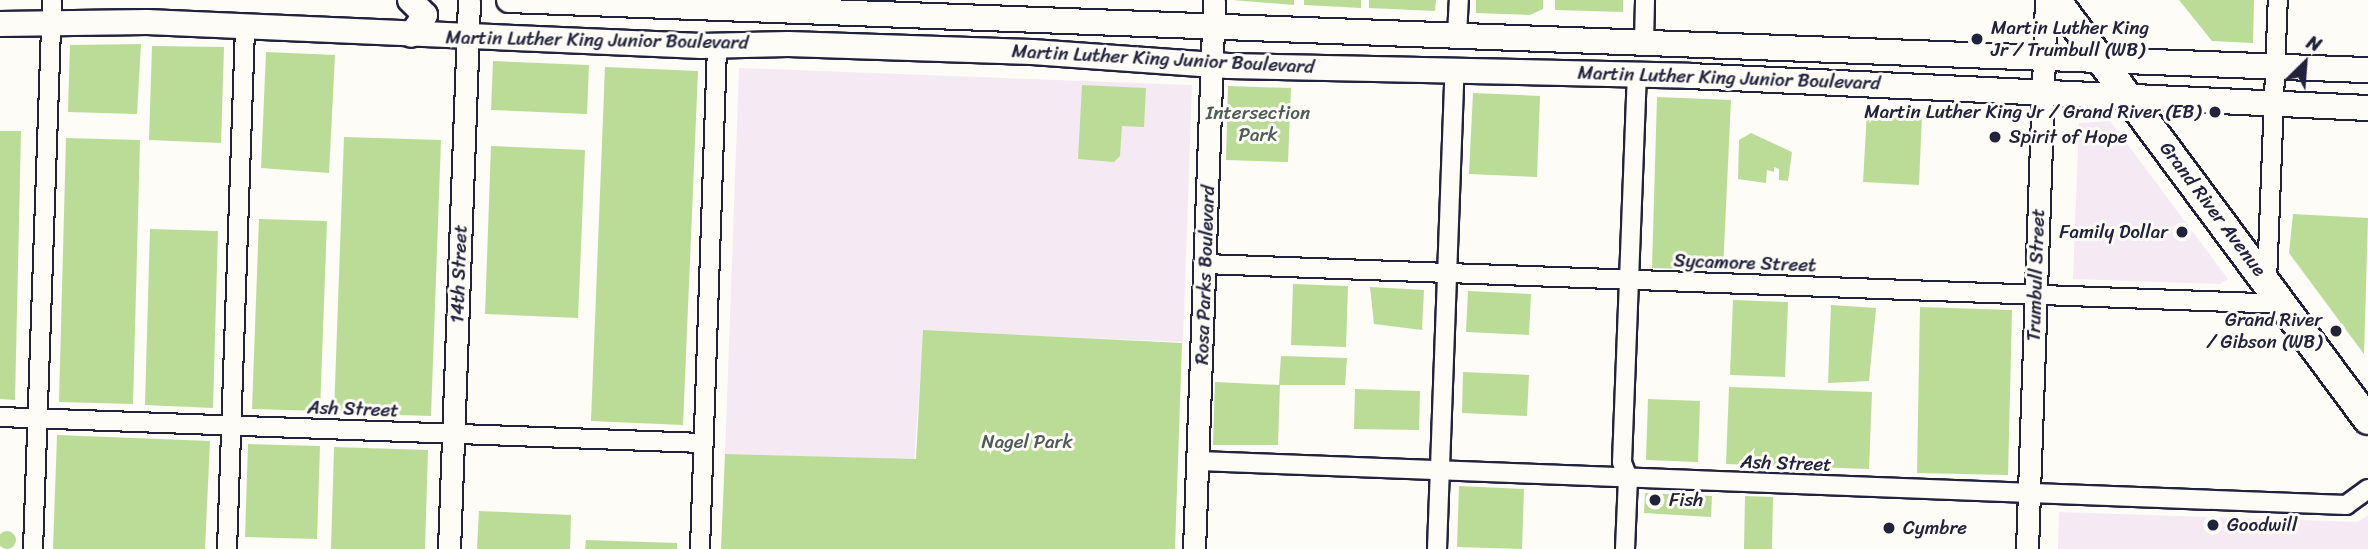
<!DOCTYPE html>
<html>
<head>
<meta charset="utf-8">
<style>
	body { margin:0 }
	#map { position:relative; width:2368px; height:549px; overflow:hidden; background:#fdfcf7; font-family:Sriracha,sans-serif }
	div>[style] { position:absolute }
	.built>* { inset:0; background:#f5eaf3 }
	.green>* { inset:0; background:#bbdc96 }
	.round { border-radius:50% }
	.roads { filter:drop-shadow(2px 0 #22223b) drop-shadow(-2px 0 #22223b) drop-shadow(0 2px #22223b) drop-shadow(0 -2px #22223b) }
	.minor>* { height:18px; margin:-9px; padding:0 9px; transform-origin:9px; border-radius:9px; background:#fdfcf7 }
	.tertiary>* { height:21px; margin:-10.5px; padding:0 10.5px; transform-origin:10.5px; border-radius:10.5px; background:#fdfcf7 }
	.secondary>* { height:24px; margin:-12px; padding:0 12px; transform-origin:12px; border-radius:12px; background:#fdfcf7 }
	.primary>* { height:28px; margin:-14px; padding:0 14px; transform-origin:14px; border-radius:14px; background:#fdfcf7 }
	.dots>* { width:19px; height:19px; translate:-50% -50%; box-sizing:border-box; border:4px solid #fdfcf7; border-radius:50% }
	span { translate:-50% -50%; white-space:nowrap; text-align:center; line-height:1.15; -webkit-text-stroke:6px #fdfcf7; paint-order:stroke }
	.poi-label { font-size:19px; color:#22223b }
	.left { translate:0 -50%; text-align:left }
	.right { translate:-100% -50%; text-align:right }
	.street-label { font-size:19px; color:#22223b }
	.park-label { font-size:19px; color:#505a56 }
	.north { position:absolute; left:2270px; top:28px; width:70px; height:70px; -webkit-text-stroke:5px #fdfcf7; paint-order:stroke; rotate:25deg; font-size:19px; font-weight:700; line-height:28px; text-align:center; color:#22223b }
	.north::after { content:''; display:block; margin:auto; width:24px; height:32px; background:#22223b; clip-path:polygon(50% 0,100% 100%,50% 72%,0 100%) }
</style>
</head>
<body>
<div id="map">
	<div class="built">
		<div style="clip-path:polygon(739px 68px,1192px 85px,1183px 342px,924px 331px,914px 460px,725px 454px)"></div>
		<div style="clip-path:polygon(2110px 121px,2228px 279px,2220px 284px,2073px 279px,2079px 123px)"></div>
		<div style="clip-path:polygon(2059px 512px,2358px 522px,2368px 515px,2368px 549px,2058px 549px)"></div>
	</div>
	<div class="green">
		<div style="clip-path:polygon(1232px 0,1294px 0,1294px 5px)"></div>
		<div style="clip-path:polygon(1304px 0,1361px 0,1361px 8px,1304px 5px)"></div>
		<div style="clip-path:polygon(1369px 0,1436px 0,1435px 11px,1369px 8px)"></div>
		<div style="clip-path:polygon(1476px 0,1543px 0,1543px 9px,1530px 15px,1476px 13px)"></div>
		<div style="clip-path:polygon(1555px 0,1623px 0,1623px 12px,1555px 10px)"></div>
		<div style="clip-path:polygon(2179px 0,2254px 0,2253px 43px,2212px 41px)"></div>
		<div style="clip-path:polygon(141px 44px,137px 114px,68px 112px,70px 45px)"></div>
		<div style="clip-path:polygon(152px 46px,224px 47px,221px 143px,149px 140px)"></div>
		<div style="clip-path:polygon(266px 52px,335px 55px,329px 173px,261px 168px)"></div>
		<div style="clip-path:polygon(493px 61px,589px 65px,587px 114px,491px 110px)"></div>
		<div style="clip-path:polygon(605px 67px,698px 71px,683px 425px,591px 421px)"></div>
		<div style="clip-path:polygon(1082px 85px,1146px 88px,1144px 127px,1122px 126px,1120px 156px,1114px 162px,1078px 159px)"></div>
		<div style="clip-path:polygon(1228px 86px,1291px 88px,1288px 162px,1226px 160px)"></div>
		<div style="clip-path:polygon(1473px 93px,1540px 96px,1537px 177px,1469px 174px)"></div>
		<div style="clip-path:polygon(1657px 97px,1731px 100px,1723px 270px,1652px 268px)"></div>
		<div style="clip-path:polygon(1867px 112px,1922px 115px,1919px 185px,1863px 182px)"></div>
		<div style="clip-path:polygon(0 131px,21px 131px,15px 400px,0 399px)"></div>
		<div style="clip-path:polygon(1751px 133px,1792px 152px,1788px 181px,1779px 180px,1779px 169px,1774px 167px,1774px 172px,1767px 170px,1766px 183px,1738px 179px,1739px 140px)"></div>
		<div style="clip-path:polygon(344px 137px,441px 140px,431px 416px,334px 413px)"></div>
		<div style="clip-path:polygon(66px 138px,140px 140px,133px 404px,59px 402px)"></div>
		<div style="clip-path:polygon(491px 146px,585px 150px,578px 318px,485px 314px)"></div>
		<div style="clip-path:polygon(2293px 214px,2368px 218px,2364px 354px,2289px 253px)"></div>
		<div style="clip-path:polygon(259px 219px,327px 221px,320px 411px,252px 409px)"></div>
		<div style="clip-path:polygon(150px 229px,218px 231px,213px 408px,145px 405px)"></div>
		<div style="clip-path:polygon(1293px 284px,1348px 286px,1346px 347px,1291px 345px)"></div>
		<div style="clip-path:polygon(1370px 287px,1424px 290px,1422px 330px,1374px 324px)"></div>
		<div style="clip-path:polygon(1468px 291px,1531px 294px,1529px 335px,1466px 332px)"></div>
		<div style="clip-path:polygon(1733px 300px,1788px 302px,1785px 377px,1730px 375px)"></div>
		<div style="clip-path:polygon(1831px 305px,1876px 308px,1869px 381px,1828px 383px)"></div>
		<div style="clip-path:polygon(1920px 307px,2012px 310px,2008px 475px,1917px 473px)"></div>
		<div style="clip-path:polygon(923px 330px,1182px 343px,1175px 549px,721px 549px,725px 454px,916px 459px)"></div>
		<div style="clip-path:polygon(1281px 356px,1347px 358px,1345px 385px,1280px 385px,1278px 445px,1213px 445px,1215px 382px,1279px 385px)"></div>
		<div style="clip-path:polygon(1463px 372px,1529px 375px,1527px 416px,1462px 413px)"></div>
		<div style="clip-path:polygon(1729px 387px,1872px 392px,1869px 469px,1726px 464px)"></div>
		<div style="clip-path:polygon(1355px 389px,1420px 391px,1419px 430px,1354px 429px)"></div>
		<div style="clip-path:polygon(1648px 399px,1700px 401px,1698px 462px,1646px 460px)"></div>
		<div style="clip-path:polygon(57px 435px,210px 441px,205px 549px,53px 549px)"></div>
		<div style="clip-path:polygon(248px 444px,320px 446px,317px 539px,245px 537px)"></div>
		<div style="clip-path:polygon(334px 447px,428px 450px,425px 549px,331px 549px)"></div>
		<div style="clip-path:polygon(1459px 486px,1524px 489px,1522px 549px,1457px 547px)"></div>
		<div style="clip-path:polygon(1645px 493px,1712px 496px,1711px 517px,1644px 513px)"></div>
		<div style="clip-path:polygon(1745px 496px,1773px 497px,1772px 549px,1744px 549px)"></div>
		<div style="clip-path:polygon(479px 511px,571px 515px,570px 549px,477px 549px)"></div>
		<div class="round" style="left:-2px;top:531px;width:18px;height:18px"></div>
		<div style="clip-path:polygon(586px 540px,677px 543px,677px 549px,585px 549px)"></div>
	</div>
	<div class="roads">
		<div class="minor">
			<div style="left:1457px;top:35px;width:35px;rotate:-87deg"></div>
			<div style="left:1644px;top:42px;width:42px;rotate:-88.6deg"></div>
			<div style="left:1205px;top:264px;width:1080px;rotate:2.12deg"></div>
			<div style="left:2267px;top:281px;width:281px;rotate:-87.8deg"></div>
			<div style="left:0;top:417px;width:704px;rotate:2.12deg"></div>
			<div style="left:1199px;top:461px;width:1148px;rotate:2.2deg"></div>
			<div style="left:2346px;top:505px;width:27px;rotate:-36deg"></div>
			<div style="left:33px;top:549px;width:549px;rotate:-88.02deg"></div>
			<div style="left:227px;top:549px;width:520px;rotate:-88.02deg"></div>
			<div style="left:700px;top:549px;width:503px;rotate:-88.06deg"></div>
			<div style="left:1437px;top:549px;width:481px;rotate:-87.9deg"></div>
			<div style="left:1625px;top:549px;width:71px;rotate:-87.6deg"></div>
			<div style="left:1628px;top:478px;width:17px;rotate:-111deg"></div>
			<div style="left:1622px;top:462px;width:387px;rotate:-87.8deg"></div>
		</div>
		<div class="tertiary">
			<div style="left:449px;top:549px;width:549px;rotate:-87.91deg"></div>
			<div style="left:1194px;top:549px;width:549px;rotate:-87.91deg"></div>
			<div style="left:2027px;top:549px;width:549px;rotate:-88.02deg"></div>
		</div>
		<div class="secondary">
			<div style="left:410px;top:0;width:21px;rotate:45deg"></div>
			<div style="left:425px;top:15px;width:24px;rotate:125deg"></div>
			<div style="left:509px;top:0;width:1860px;rotate:2.16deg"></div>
			<div style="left:0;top:24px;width:147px;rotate:-0.8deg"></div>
			<div style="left:147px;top:22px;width:555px;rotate:2.48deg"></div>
			<div style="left:701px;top:46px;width:87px;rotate:-1.3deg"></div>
			<div style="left:788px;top:44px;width:244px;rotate:1.9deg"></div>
			<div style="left:1032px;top:52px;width:197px;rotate:4.1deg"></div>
			<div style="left:1229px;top:66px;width:460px;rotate:1.2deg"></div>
			<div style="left:1689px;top:76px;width:680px;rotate:2.7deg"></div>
		</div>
		<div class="primary">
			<div style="left:2056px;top:0;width:523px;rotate:53.39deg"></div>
		</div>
	</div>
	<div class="dots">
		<div style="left:1977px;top:39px;background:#22223b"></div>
		<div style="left:2215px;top:112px;background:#22223b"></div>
		<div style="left:1995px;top:137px;background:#22223b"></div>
		<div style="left:2182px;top:232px;background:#22223b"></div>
		<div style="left:2336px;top:331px;background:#22223b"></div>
		<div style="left:1655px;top:500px;background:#22223b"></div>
		<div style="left:2213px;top:525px;background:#22223b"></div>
		<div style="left:1889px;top:528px;background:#22223b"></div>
	</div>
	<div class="poi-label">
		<span class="left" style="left:1991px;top:39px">Martin Luther King<br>Jr / Trumbull (WB)</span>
		<span class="right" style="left:2201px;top:112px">Martin Luther King Jr / Grand River (EB)</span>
		<span class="left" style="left:2009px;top:137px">Spirit of Hope</span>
		<span class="right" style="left:2168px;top:232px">Family Dollar</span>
		<span class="right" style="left:2322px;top:331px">Grand River<br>/ Gibson (WB)</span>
		<span class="left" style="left:1669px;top:500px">Fish</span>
		<span class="left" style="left:2227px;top:525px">Goodwill</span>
		<span class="left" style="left:1903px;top:528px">Cymbre</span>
	</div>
	<div class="street-label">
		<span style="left:597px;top:40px;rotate:1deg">Martin Luther King Junior Boulevard</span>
		<span style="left:1163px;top:59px;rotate:3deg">Martin Luther King Junior Boulevard</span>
		<span style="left:1729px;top:78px;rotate:2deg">Martin Luther King Junior Boulevard</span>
		<span style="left:2213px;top:209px;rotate:53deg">Grand River Avenue</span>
		<span style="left:1745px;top:263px;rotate:2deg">Sycamore Street</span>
		<span style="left:459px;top:274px;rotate:-88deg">14th Street</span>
		<span style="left:1205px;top:275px;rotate:-88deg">Rosa Parks Boulevard</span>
		<span style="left:2036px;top:275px;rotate:-88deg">Trumbull Street</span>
		<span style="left:353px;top:409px;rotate:2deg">Ash Street</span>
		<span style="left:1786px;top:463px;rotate:2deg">Ash Street</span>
	</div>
	<div class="park-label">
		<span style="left:1258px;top:124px">Intersection<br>Park</span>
		<span style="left:1027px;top:442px">Nagel Park</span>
	</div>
	<div class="north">N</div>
</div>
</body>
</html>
